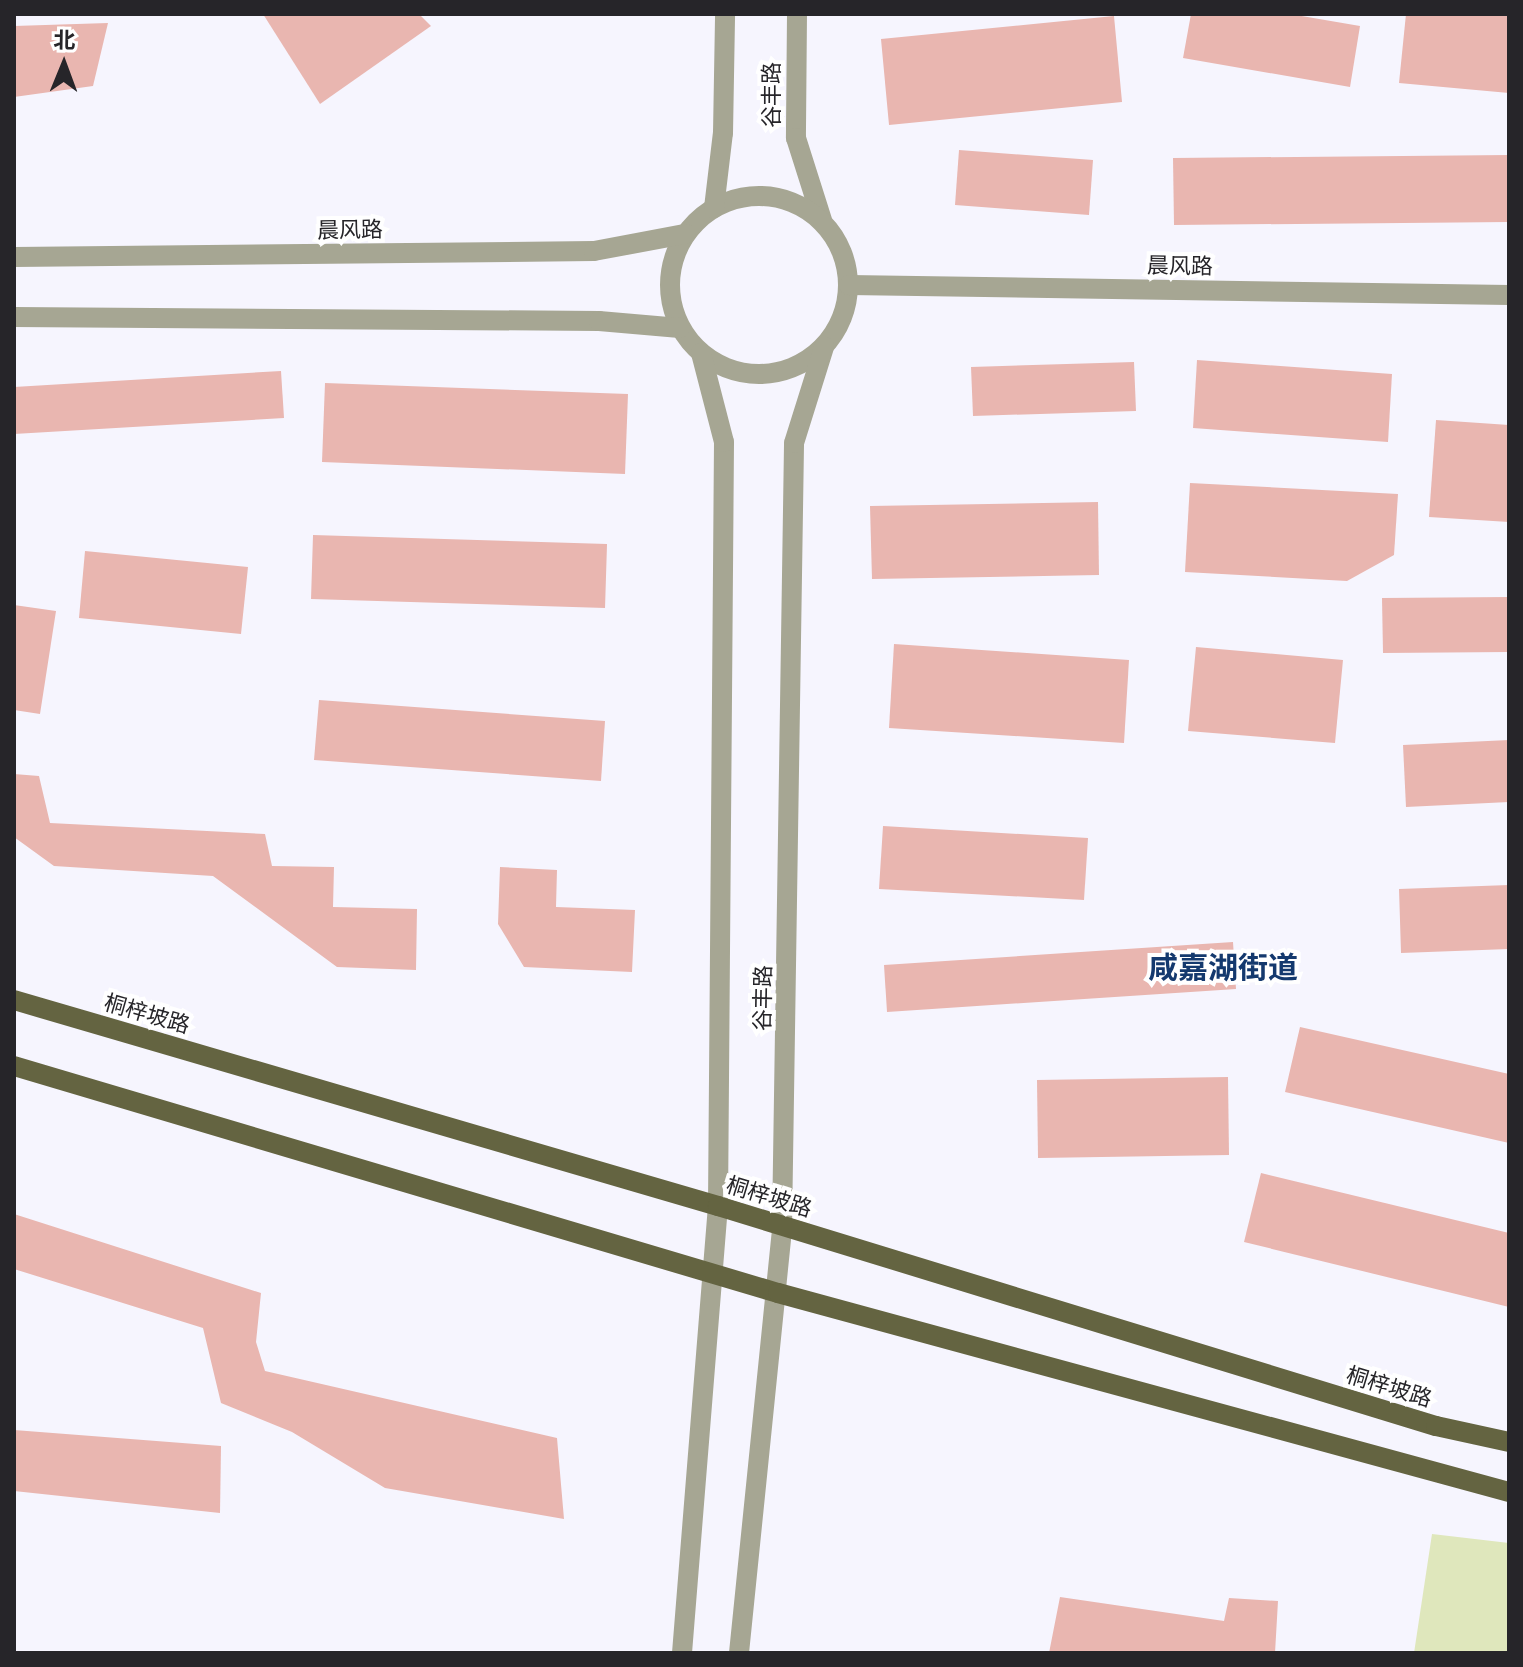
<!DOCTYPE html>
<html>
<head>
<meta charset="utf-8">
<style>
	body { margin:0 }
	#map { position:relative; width:1523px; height:1667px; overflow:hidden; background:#f6f5fe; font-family:"Source Serif 4","Noto Sans SC",serif }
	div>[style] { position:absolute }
	.green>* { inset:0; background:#dfe7bc }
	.building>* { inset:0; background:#e9b6b0 }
	.minor>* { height:20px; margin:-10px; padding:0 10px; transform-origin:10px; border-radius:10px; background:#a6a693 }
	.minor>.ring { margin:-10px; padding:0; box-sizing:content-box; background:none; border:20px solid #a6a693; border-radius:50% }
	.major>* { height:20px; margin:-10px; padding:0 10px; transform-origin:10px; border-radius:10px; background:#646441 }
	span { translate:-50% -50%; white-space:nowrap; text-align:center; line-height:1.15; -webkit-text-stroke:8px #fff; paint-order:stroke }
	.street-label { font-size:22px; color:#262529 }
	.district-label { font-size:30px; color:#14396e; font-weight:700 }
	.frame { position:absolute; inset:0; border:16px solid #262529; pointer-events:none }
	.north { position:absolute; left:24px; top:24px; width:80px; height:80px; -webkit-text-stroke:6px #fff; paint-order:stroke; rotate:1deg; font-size:22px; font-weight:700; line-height:32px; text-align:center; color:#262529 }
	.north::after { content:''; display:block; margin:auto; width:28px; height:36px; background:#262529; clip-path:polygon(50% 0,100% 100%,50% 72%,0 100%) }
</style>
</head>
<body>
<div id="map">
	<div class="green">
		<div style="clip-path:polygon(1432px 1534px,1509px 1543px,1509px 1653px,1414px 1653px)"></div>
	</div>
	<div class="building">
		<div style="clip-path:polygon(263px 14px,419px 14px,431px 26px,320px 104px)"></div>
		<div style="clip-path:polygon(1191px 14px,1290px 14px,1360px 26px,1350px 87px,1183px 58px)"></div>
		<div style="clip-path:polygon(1406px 14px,1509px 14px,1509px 93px,1399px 83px)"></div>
		<div style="clip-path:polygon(1114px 16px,1122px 102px,889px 125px,881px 39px)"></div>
		<div style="clip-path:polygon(108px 23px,93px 86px,14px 97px,14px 26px)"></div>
		<div style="clip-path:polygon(959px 150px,1093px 160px,1089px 215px,955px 205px)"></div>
		<div style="clip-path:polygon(1509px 155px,1509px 222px,1174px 225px,1173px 158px)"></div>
		<div style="clip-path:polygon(1197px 360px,1392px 374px,1388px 442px,1193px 428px)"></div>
		<div style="clip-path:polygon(1134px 362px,1136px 411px,973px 416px,971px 367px)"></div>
		<div style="clip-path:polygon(281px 371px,284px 418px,14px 434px,14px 387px)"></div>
		<div style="clip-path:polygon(325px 383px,628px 394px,625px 474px,322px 462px)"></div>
		<div style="clip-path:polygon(1436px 420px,1509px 425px,1509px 522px,1429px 517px)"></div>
		<div style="clip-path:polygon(1190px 483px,1398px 494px,1394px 555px,1347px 581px,1185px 572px)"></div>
		<div style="clip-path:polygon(1098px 502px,1099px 575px,872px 579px,870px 506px)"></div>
		<div style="clip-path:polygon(313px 535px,607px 544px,605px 608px,311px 599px)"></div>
		<div style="clip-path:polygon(85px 551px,248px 567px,241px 634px,79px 618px)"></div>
		<div style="clip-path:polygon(1509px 597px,1509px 652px,1383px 653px,1382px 598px)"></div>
		<div style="clip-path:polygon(14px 605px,56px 611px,40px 714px,14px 710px)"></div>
		<div style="clip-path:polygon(894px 644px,1129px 660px,1124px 743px,889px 728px)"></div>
		<div style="clip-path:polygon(1196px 647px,1343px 660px,1335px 743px,1188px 731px)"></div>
		<div style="clip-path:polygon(319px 700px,605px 721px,601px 781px,314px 760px)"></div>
		<div style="clip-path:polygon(1509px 740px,1509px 802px,1406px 807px,1403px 745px)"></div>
		<div style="clip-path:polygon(14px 774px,39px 776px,50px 823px,265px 834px,272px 866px,334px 867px,333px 907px,417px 909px,416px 970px,337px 967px,213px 876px,54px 866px,14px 837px)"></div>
		<div style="clip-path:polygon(883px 826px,1088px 838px,1084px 900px,879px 889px)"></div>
		<div style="clip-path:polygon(500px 867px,557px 870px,556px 907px,635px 910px,632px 972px,524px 967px,498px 924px)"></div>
		<div style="clip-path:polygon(1509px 885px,1509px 949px,1401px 953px,1399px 889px)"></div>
		<div style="clip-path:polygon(1233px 942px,1236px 989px,887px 1012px,884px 965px)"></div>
		<div style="clip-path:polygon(1300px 1027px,1509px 1074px,1509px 1143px,1285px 1092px)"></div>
		<div style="clip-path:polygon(1228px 1077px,1229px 1155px,1038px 1158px,1037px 1080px)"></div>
		<div style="clip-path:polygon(1261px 1173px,1509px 1233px,1509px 1307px,1244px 1242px)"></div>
		<div style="clip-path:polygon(14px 1214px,261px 1293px,256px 1342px,265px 1371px,557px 1438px,564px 1519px,385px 1488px,292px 1432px,221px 1403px,203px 1328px,14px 1269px)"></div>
		<div style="clip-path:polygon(14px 1430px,221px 1446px,220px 1513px,14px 1491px)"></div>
		<div style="clip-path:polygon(1060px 1597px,1224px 1621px,1229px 1598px,1278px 1601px,1275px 1653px,1049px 1653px)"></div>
	</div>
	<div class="minor">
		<div style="left:797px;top:14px;width:124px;rotate:90.5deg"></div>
		<div style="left:796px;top:138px;width:86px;rotate:72.4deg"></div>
		<div class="ring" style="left:670px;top:196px;width:158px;height:158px"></div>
		<div style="left:714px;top:208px;width:76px;rotate:-83.2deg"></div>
		<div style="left:723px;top:133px;width:119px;rotate:-89deg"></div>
		<div style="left:14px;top:257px;width:580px;rotate:-0.59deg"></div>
		<div style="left:594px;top:251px;width:93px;rotate:-10.6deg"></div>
		<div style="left:849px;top:285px;width:660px;rotate:0.87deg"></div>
		<div style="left:14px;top:317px;width:585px;rotate:0.39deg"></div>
		<div style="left:599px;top:321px;width:81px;rotate:4.9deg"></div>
		<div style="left:682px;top:1653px;width:448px;rotate:-85.4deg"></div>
		<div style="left:718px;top:1206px;width:764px;rotate:-89.55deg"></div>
		<div style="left:724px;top:442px;width:92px;rotate:-104.5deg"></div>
		<div style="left:739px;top:1653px;width:429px;rotate:-84.2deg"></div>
		<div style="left:782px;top:1226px;width:783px;rotate:-89.12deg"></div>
		<div style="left:794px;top:443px;width:101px;rotate:-72.6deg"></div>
	</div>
	<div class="major">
		<div style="left:14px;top:1000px;width:734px;rotate:16.31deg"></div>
		<div style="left:718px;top:1206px;width:751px;rotate:17.04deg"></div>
		<div style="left:1436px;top:1426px;width:75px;rotate:12.4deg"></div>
		<div style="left:14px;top:1066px;width:797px;rotate:16.55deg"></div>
		<div style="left:778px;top:1293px;width:758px;rotate:15.23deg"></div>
	</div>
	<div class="street-label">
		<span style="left:772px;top:95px;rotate:-90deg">谷丰路</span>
		<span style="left:350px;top:230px;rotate:-1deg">晨风路</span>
		<span style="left:1180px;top:266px;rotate:1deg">晨风路</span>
		<span style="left:763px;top:998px;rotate:-89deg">谷丰路</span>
		<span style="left:147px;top:1014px;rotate:16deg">桐梓坡路</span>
		<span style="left:769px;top:1197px;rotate:17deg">桐梓坡路</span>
		<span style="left:1389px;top:1387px;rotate:17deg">桐梓坡路</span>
	</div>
	<div class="district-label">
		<span style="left:1223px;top:968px">咸嘉湖街道</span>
	</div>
	<div class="frame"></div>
	<div class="north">北</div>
</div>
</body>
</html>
